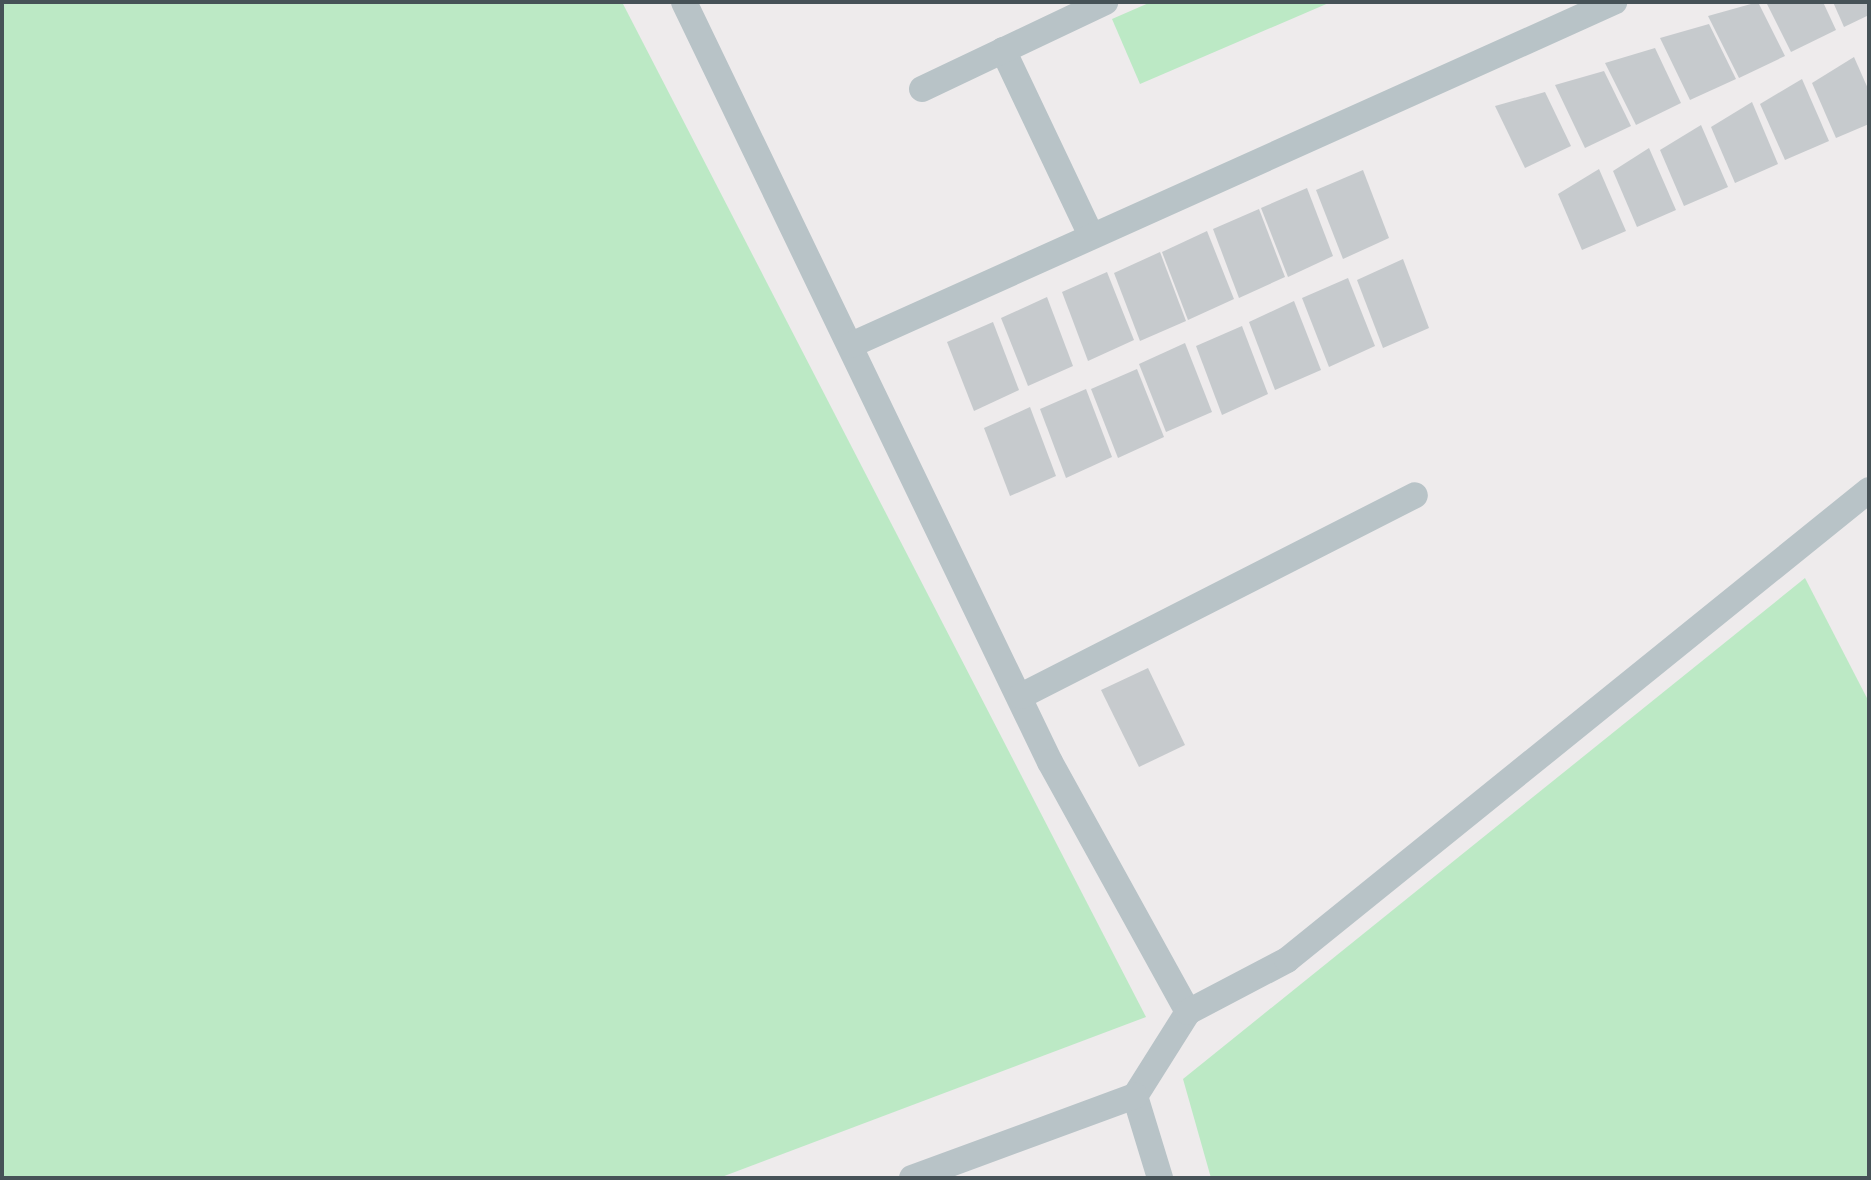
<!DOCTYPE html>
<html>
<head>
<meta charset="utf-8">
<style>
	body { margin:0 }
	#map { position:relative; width:1871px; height:1180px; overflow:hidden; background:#eeebec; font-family:Overpass,sans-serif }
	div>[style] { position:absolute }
	.green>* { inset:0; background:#bce9c5 }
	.building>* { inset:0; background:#c6cacd }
	.minor>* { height:26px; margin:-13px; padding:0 13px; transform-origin:13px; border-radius:13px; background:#b8c3c7 }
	span { translate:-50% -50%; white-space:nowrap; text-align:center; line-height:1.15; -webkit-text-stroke:7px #fff; paint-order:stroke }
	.frame { position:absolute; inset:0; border:4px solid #465257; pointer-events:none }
</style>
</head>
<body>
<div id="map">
	<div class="green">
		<div style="clip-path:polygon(2px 2px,622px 2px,1146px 1017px,719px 1178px,2px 1178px)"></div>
		<div style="clip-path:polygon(1151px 2px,1331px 2px,1140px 84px,1112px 19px)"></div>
		<div style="clip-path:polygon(1805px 578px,1869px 702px,1869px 1178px,1211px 1178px,1183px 1079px)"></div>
	</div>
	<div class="building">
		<div style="clip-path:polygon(1758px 2px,1785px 56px,1739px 78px,1708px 16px)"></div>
		<div style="clip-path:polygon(1766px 2px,1823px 2px,1836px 30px,1791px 52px)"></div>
		<div style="clip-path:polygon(1833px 2px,1869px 2px,1869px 15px,1844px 27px)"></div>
		<div style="clip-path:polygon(1709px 24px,1736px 79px,1690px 100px,1660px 38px)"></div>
		<div style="clip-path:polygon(1655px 48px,1681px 103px,1636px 125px,1605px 63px)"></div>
		<div style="clip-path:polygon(1854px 57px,1869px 91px,1869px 124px,1836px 138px,1812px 83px)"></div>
		<div style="clip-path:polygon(1604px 71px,1631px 126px,1585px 148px,1555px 85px)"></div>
		<div style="clip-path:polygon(1802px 79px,1829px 141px,1785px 160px,1760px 104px)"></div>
		<div style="clip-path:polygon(1545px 92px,1571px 146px,1525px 168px,1495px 106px)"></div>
		<div style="clip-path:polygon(1752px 102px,1778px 164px,1735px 183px,1711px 127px)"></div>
		<div style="clip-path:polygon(1701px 125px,1728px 187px,1684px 206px,1660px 150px)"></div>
		<div style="clip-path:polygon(1649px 148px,1676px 210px,1637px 227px,1613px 171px)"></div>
		<div style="clip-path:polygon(1599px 169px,1626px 231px,1582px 250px,1558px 194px)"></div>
		<div style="clip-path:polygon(1363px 170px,1389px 238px,1343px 259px,1316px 190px)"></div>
		<div style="clip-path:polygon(1307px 188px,1333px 256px,1288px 277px,1261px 208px)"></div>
		<div style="clip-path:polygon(1259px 209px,1285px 277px,1239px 298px,1213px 229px)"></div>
		<div style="clip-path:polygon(1207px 231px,1234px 299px,1188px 320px,1162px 252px)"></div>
		<div style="clip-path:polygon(1160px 252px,1186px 321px,1140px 341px,1114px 273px)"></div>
		<div style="clip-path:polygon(1403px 259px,1429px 328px,1383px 348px,1357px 280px)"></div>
		<div style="clip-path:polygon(1107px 272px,1134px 340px,1088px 361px,1062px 292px)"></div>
		<div style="clip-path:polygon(1348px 278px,1375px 346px,1329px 367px,1302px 298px)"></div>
		<div style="clip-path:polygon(1047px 297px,1073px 366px,1028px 386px,1001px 318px)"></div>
		<div style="clip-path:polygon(1294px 301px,1321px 370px,1275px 390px,1249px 322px)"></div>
		<div style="clip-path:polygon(993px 322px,1019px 390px,974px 411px,947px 342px)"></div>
		<div style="clip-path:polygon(1242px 326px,1268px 394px,1222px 415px,1196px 346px)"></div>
		<div style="clip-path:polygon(1185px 343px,1212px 412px,1166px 432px,1139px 364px)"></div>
		<div style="clip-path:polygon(1137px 369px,1164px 437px,1118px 458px,1091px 389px)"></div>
		<div style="clip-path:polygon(1086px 389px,1112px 457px,1066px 478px,1040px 409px)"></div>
		<div style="clip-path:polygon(1030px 407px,1056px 476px,1010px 496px,984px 428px)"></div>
		<div style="clip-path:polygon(1148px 668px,1185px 745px,1139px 767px,1101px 690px)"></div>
	</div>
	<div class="minor">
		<div style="left:684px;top:2px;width:844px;rotate:64.29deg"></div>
		<div style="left:1050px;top:762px;width:286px;rotate:61.1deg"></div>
		<div style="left:1188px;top:1012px;width:99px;rotate:122.2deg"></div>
		<div style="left:1135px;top:1096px;width:86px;rotate:73deg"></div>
		<div style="left:1003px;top:50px;width:205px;rotate:64.6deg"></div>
		<div style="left:922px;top:89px;width:203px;rotate:-25.4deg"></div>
		<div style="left:851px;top:345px;width:837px;rotate:-24.21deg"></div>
		<div style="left:1021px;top:696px;width:442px;rotate:-27deg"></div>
		<div style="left:1188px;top:1012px;width:112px;rotate:-27.7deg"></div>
		<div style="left:1287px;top:960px;width:748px;rotate:-38.92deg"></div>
		<div style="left:912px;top:1178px;width:238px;rotate:-20.2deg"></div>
	</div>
	<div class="frame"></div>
</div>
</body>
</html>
